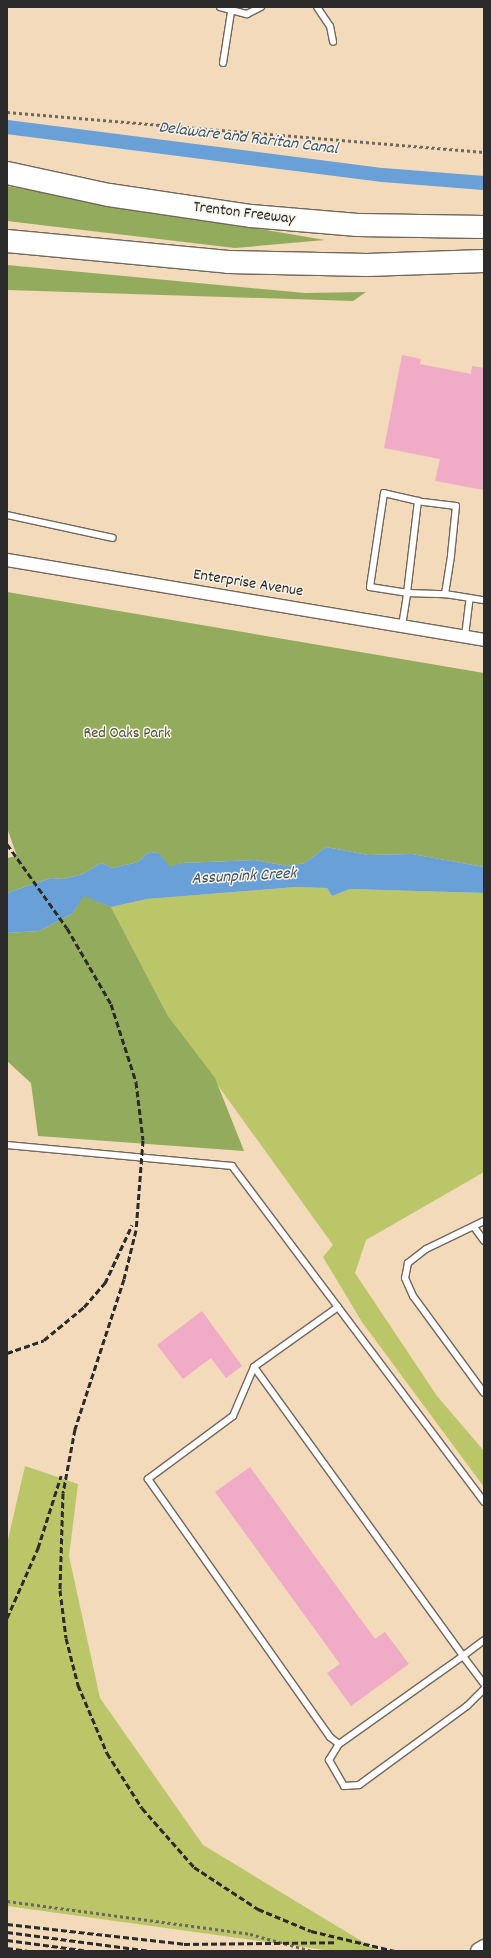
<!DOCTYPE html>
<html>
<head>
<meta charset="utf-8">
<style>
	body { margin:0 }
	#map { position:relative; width:491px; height:1958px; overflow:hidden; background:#f2daba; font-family:Dekko,sans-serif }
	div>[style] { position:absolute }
	.green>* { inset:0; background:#bac668 }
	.forest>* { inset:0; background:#93ab5c }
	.water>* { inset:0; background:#68a0d7 }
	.canal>* { height:14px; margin:-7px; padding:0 7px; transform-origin:7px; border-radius:7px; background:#68a0d7 }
	.building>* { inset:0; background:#f0acc6 }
	.path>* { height:2.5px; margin-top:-1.25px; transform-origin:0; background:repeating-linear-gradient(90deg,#71685d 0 3px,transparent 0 6px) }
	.roads { filter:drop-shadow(1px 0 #71685d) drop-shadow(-1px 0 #71685d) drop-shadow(0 1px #71685d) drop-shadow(0 -1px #71685d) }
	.lane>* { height:6px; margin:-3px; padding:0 3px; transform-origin:3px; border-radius:3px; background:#fff }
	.street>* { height:12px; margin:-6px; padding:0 6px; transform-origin:6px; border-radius:6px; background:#fff }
	.secondary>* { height:17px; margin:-8.5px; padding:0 8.5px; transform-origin:8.5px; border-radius:8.5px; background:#fff }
	.highway>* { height:22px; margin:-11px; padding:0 11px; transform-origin:11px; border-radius:11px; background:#fff }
	.rail>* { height:3px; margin-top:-1.5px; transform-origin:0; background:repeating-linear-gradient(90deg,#2b2b2b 0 6px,transparent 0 9px) }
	span { translate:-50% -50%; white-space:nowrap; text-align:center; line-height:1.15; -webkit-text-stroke:3px #f7f3e8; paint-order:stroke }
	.street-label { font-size:16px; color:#2b2b2b }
	.park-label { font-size:16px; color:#4f523a }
	.water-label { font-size:17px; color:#405467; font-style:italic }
	.frame { position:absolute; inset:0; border:8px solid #2b2b2b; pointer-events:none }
</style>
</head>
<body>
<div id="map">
	<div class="green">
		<div style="clip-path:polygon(296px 887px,327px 888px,332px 896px,350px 889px,484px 893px,484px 1172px,366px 1240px,355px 1273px,437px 1396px,484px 1451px,484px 1487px,362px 1322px,323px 1257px,333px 1245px,168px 1016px,111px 907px,147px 899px)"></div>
		<div style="clip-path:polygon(25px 1466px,78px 1484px,69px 1556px,100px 1698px,203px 1845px,378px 1951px,332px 1951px,7px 1906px,7px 1544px)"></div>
	</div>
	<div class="forest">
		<div style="clip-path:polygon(7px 186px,325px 240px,235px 248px,7px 221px)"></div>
		<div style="clip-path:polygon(7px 265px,305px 293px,366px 292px,353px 301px,7px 290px)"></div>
		<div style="clip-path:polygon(7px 592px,484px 673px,484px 867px,412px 854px,368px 855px,326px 847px,305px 863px,287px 866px,255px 860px,181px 863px,170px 868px,159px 853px,149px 852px,138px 862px,113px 868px,101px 863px,83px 874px,63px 879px,51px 878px,7px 893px,7px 858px,17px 856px,7px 828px)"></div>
		<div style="clip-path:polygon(84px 895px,111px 907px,168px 1016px,215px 1078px,244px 1151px,38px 1136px,31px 1083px,7px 1061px,7px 933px,39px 931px,72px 914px)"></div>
	</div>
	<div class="water">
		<div style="clip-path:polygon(326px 847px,368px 855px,412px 854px,484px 867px,484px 893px,350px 889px,332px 896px,327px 888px,296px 887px,147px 899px,111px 907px,84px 896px,72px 914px,39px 931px,7px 933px,7px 893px,51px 878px,63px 879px,83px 874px,101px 863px,113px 868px,138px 862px,149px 852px,159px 853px,170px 867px,181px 863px,255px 860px,287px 866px,305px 863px)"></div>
	</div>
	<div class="canal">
		<div style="left:7px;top:127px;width:379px;rotate:7.3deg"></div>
		<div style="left:383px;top:175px;width:101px;rotate:4.5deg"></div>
	</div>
	<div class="building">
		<div style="clip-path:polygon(402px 355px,421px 359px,420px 364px,471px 374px,472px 366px,484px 368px,484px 490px,435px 481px,440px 459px,384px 448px)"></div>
		<div style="clip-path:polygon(202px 1311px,242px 1366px,226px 1378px,211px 1358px,183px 1379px,157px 1345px)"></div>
		<div style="clip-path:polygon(250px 1467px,375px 1639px,385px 1632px,409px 1664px,351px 1706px,327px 1673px,340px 1664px,215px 1492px)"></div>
	</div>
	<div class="path">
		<div style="left:7px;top:112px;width:479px;rotate:4.8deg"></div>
		<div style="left:7px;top:1901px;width:245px;rotate:7.7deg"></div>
		<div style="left:250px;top:1934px;width:64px;rotate:15.3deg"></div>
		<div style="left:428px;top:1951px;width:10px"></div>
	</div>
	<div class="roads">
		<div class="lane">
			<div style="left:220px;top:7px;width:28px;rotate:15deg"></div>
			<div style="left:247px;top:14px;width:16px;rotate:-27deg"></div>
			<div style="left:317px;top:7px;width:23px;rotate:56deg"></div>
			<div style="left:330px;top:26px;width:16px;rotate:79deg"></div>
			<div style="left:223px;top:63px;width:52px;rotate:-81.1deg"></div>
			<div style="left:7px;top:515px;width:108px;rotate:12.2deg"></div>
			<div style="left:445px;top:594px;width:39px;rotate:9deg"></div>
			<div style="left:402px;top:626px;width:33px;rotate:-81deg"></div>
			<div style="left:407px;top:593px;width:93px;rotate:-83.2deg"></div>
			<div style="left:418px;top:501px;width:35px;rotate:-167deg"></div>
			<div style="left:384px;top:493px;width:95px;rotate:98.5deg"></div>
			<div style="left:370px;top:587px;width:37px;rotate:9deg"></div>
			<div style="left:407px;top:593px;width:38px;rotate:2deg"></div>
			<div style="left:445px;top:594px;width:39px;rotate:-81deg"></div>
			<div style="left:451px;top:555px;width:49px;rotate:-84.2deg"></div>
			<div style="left:456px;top:506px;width:38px;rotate:-173deg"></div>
			<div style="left:465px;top:636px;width:38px;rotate:-83deg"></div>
			<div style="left:7px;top:1145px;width:226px;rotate:5.3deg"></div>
			<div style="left:232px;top:1166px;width:420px;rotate:53.1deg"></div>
			<div style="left:484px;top:1221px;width:64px;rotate:154.2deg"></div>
			<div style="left:426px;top:1249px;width:23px;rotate:142deg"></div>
			<div style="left:408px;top:1263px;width:15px;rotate:101deg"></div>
			<div style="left:405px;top:1278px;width:20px;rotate:66deg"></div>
			<div style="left:413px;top:1296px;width:120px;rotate:53.8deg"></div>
			<div style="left:474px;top:1227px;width:17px;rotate:54deg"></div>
			<div style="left:338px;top:1307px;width:103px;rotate:144.5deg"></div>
			<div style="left:254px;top:1367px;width:53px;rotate:113.2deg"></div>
			<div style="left:233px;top:1416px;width:106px;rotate:143.5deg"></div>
			<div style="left:148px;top:1479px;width:316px;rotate:54.8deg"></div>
			<div style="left:330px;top:1737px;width:11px;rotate:38deg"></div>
			<div style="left:254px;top:1367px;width:357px;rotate:54.1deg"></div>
			<div style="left:463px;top:1656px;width:26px;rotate:-37deg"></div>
			<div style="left:484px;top:1684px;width:35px;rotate:-127deg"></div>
			<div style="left:463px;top:1656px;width:152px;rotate:144.6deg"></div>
			<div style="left:339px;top:1744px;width:19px;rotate:122deg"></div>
			<div style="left:329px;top:1760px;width:30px;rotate:60deg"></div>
			<div style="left:344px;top:1786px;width:15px;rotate:-4deg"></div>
			<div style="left:359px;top:1785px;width:134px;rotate:-36.2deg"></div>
			<div style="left:467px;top:1706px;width:24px;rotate:-45deg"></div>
		</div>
		<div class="street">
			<div style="left:7px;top:560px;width:484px;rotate:9.5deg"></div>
		</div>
		<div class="secondary">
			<div style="left:479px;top:1951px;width:6px;rotate:-31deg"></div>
		</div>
		<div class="highway">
			<div style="left:7px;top:173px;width:104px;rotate:12.2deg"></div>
			<div style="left:109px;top:195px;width:144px;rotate:8.4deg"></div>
			<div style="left:251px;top:216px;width:107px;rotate:4.8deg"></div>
			<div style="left:358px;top:225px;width:126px;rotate:0.9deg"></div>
			<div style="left:7px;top:241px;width:222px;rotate:5.4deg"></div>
			<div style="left:228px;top:262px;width:139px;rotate:1.2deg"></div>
			<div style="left:367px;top:265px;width:117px;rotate:-2deg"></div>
		</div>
	</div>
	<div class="rail">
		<div style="left:7px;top:844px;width:103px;rotate:54.5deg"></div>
		<div style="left:67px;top:928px;width:88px;rotate:59.9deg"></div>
		<div style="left:111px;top:1004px;width:82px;rotate:72.2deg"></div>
		<div style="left:136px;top:1082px;width:58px;rotate:83.1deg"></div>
		<div style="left:143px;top:1140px;width:90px;rotate:94.4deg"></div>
		<div style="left:136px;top:1230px;width:50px;rotate:103.8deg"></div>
		<div style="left:124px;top:1279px;width:158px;rotate:108.1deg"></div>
		<div style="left:75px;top:1429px;width:65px;rotate:100.6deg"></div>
		<div style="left:63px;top:1493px;width:97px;rotate:91.8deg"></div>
		<div style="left:60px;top:1590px;width:48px;rotate:82.9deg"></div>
		<div style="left:66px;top:1638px;width:49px;rotate:75.7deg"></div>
		<div style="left:78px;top:1685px;width:74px;rotate:66.9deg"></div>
		<div style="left:107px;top:1753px;width:65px;rotate:57.5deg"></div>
		<div style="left:142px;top:1808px;width:79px;rotate:48.6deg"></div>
		<div style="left:194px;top:1867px;width:77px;rotate:33.3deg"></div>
		<div style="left:258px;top:1909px;width:57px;rotate:22.5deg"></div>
		<div style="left:311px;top:1931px;width:86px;rotate:13.4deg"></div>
		<div style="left:7px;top:1353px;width:39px;rotate:-19deg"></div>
		<div style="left:44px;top:1340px;width:52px;rotate:-39.5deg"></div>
		<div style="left:84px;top:1307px;width:32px;rotate:-49deg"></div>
		<div style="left:105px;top:1283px;width:64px;rotate:-65deg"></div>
		<div style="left:7px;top:1618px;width:77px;rotate:-66.1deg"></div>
		<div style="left:38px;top:1548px;width:76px;rotate:-72.3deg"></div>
		<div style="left:7px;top:1924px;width:178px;rotate:6.4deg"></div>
		<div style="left:184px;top:1944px;width:153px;rotate:-0.7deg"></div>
		<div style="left:7px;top:1932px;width:145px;rotate:7.5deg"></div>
		<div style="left:7px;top:1940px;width:83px;rotate:7.6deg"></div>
		<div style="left:7px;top:1948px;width:22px;rotate:8deg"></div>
	</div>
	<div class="street-label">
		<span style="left:244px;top:214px;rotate:7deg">Trenton Freeway</span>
		<span style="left:248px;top:584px;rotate:9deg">Enterprise Avenue</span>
	</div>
	<div class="park-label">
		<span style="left:127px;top:734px">Red Oaks Park</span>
	</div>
	<div class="water-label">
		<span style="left:248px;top:140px;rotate:7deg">Delaware and Raritan Canal</span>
		<span style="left:244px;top:878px;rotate:-3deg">Assunpink Creek</span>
	</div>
	<div class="frame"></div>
</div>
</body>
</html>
